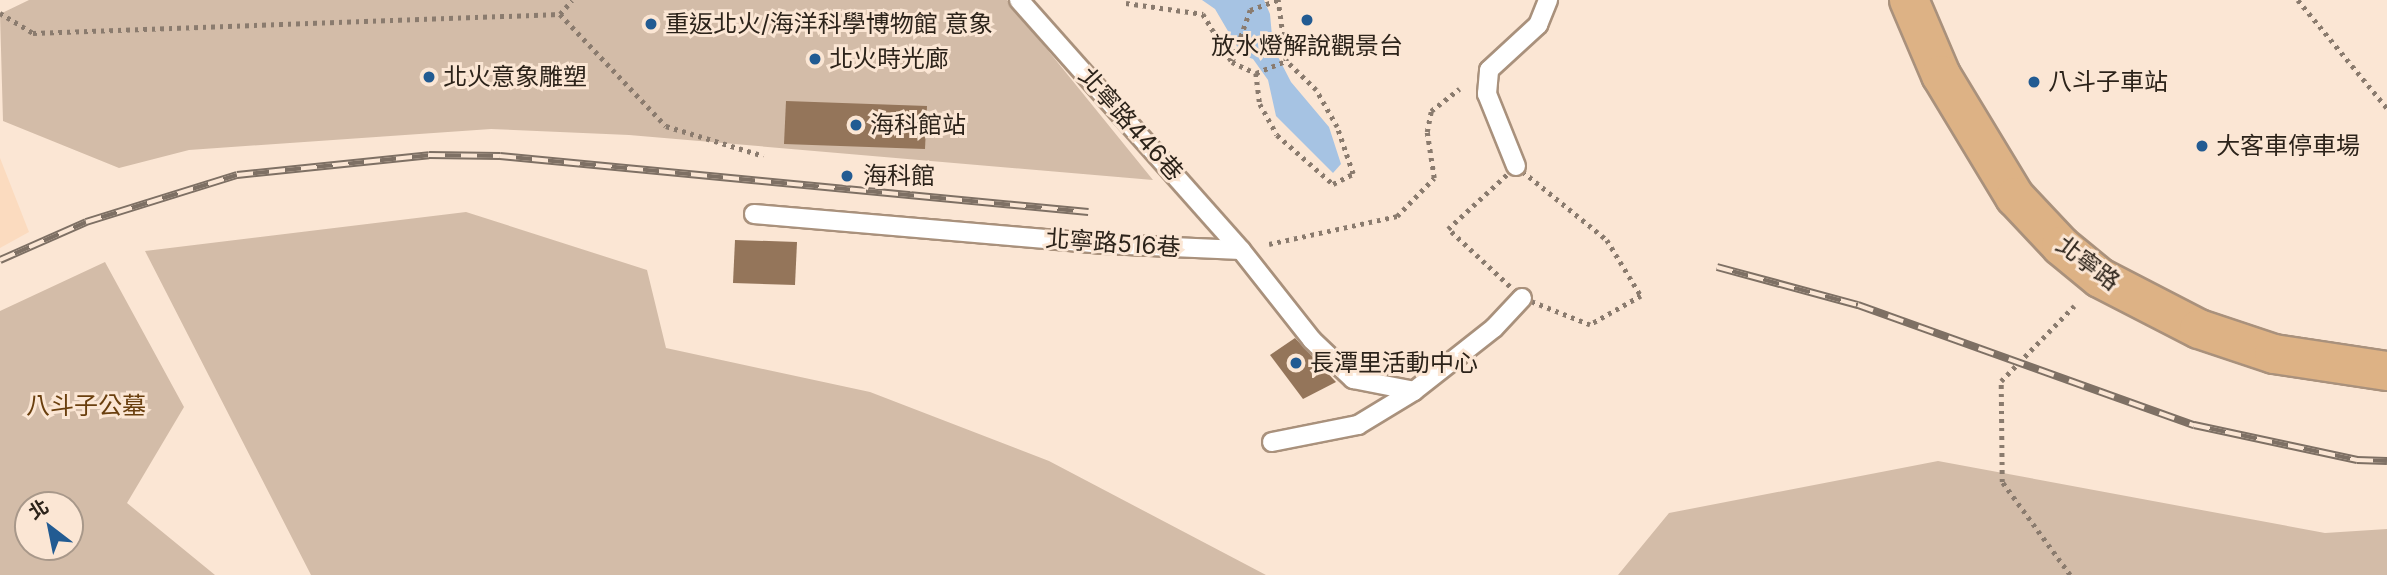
<!DOCTYPE html>
<html>
<head>
<meta charset="utf-8">
<style>
	body { margin:0 }
	#map { position:relative; width:2387px; height:575px; overflow:hidden; background:#fbe6d4; font-family:Inter,"Noto Sans TC",sans-serif }
	div>[style] { position:absolute }
	.built>* { inset:0; background:#fbdbbf }
	.green>* { inset:0; background:#d3bca8 }
	.water>* { inset:0; background:#a6c3e3 }
	.building>* { inset:0; background:#94755a }
	.path>* { height:4.5px; margin-top:-2.25px; transform-origin:0; background:repeating-linear-gradient(90deg,#8a7b6e 0 3.5px,transparent 0 8.5px) }
	.roads { filter:drop-shadow(2px 0 #a9917c) drop-shadow(-2px 0 #a9917c) drop-shadow(0 2px #a9917c) drop-shadow(0 -2px #a9917c) }
	.lane>* { height:18px; margin:-9px; padding:0 9px; transform-origin:9px; border-radius:9px; background:#fff }
	.primary>* { height:38px; margin:-19px; padding:0 19px; transform-origin:19px; border-radius:19px; background:#ddb285 }
	.rail>* { height:8px; margin-top:-4px; transform-origin:0; background:repeating-linear-gradient(90deg,#fbe6d4 0 16px,#7e7064 0 32px); box-sizing:border-box; border-block:2px solid #7e7064 }
	.dots>* { width:19px; height:19px; translate:-50% -50%; box-sizing:border-box; border:4px solid #fbe6d4; border-radius:50% }
	span { translate:-50% -50%; white-space:nowrap; text-align:center; line-height:1.15; -webkit-text-stroke:6px #fbe6d4; paint-order:stroke }
	.poi-label { font-size:24px; color:#2c231a }
	.left { translate:0 -50%; text-align:left }
	.street-label { font-size:24px; color:#2c231a }
	.park-label { font-size:24px; color:#6a3f0e }
	.north { position:absolute; left:14px; top:491px; width:70px; height:70px; box-sizing:border-box; background:#fbe6d4; border:2px solid #a8988a; border-radius:50%; rotate:328deg; font-size:19px; font-weight:700; line-height:28px; text-align:center; color:#2c231a }
	.north::after { content:''; display:block; margin:auto; width:24px; height:32px; background:#225b92; clip-path:polygon(50% 0,100% 100%,50% 72%,0 100%) }
</style>
</head>
<body>
<div id="map">
	<div class="built">
		<div style="clip-path:polygon(0 158px,29px 232px,0 248px)"></div>
	</div>
	<div class="green">
		<div style="clip-path:polygon(29px 0,1007px 0,1153px 180px,629px 135px,491px 129px,189px 150px,119px 168px,3px 121px,0 14px)"></div>
		<div style="clip-path:polygon(466px 212px,647px 270px,666px 348px,870px 392px,1049px 461px,1266px 575px,311px 575px,145px 251px)"></div>
		<div style="clip-path:polygon(evenodd,105px 262px,184px 407px,127px 503px,215px 575px,0 575px,0 311px,105px 262px,28px 505px,70px 505px,70px 547px,28px 547px,28px 505px)"></div>
		<div style="clip-path:polygon(1938px 461px,2325px 533px,2387px 529px,2387px 575px,1618px 575px,1669px 513px)"></div>
	</div>
	<div class="water">
		<div style="clip-path:polygon(1202px 0,1264px 0,1270px 14px,1273px 47px,1291px 82px,1329px 127px,1341px 164px,1333px 173px,1276px 116px,1268px 80px,1253px 59px,1242px 55px,1215px 9px)"></div>
	</div>
	<div class="building">
		<div style="clip-path:polygon(786px 101px,927px 106px,925px 149px,784px 144px)"></div>
		<div style="clip-path:polygon(735px 240px,797px 242px,795px 285px,733px 283px)"></div>
		<div style="clip-path:polygon(1295px 338px,1336px 382px,1303px 399px,1270px 355px)"></div>
	</div>
	<div class="path">
		<div style="left:2298px;top:0;width:140px;rotate:50.5deg"></div>
		<div style="left:1126px;top:3px;width:78px;rotate:8.1deg"></div>
		<div style="left:1203px;top:14px;width:56px;rotate:58.9deg"></div>
		<div style="left:1232px;top:62px;width:26px;rotate:25deg"></div>
		<div style="left:1256px;top:73px;width:31px;rotate:83deg"></div>
		<div style="left:1260px;top:104px;width:35px;rotate:61deg"></div>
		<div style="left:1277px;top:135px;width:74px;rotate:41.2deg"></div>
		<div style="left:1333px;top:184px;width:22px;rotate:-27deg"></div>
		<div style="left:1353px;top:174px;width:50px;rotate:-108.8deg"></div>
		<div style="left:1337px;top:127px;width:43px;rotate:-119.6deg"></div>
		<div style="left:1316px;top:90px;width:42px;rotate:-136deg"></div>
		<div style="left:1286px;top:61px;width:62px;rotate:-97.5deg"></div>
		<div style="left:0;top:13px;width:39px;rotate:31deg"></div>
		<div style="left:33px;top:33px;width:527px;rotate:-2.06deg"></div>
		<div style="left:560px;top:14px;width:154px;rotate:46.6deg"></div>
		<div style="left:666px;top:126px;width:102px;rotate:17deg"></div>
		<div style="left:560px;top:14px;width:18px;rotate:-49deg"></div>
		<div style="left:1232px;top:61px;width:54px;rotate:-70.6deg"></div>
		<div style="left:1250px;top:10px;width:30px;rotate:-20deg"></div>
		<div style="left:1256px;top:73px;width:32px;rotate:-22deg"></div>
		<div style="left:1516px;top:166px;width:117px;rotate:39.1deg"></div>
		<div style="left:1607px;top:240px;width:66px;rotate:58.7deg"></div>
		<div style="left:1641px;top:296px;width:59px;rotate:150.4deg"></div>
		<div style="left:1590px;top:325px;width:73px;rotate:-158.3deg"></div>
		<div style="left:1522px;top:298px;width:101px;rotate:-137deg"></div>
		<div style="left:1448px;top:229px;width:93px;rotate:-42.8deg"></div>
		<div style="left:1269px;top:244px;width:131px;rotate:-12.3deg"></div>
		<div style="left:1397px;top:216px;width:53px;rotate:-45.8deg"></div>
		<div style="left:1434px;top:178px;width:47px;rotate:-98.7deg"></div>
		<div style="left:1427px;top:132px;width:21px;rotate:-79deg"></div>
		<div style="left:1431px;top:111px;width:36px;rotate:-38deg"></div>
		<div style="left:2070px;top:575px;width:115px;rotate:-126.2deg"></div>
		<div style="left:2002px;top:482px;width:101px;rotate:-90.6deg"></div>
		<div style="left:2001px;top:381px;width:105px;rotate:-45.8deg"></div>
	</div>
	<div class="roads">
		<div class="lane">
			<div style="left:1019px;top:0;width:334px;rotate:48.4deg"></div>
			<div style="left:1516px;top:166px;width:78px;rotate:-111.9deg"></div>
			<div style="left:1487px;top:94px;width:24px;rotate:-85deg"></div>
			<div style="left:1489px;top:70px;width:67px;rotate:-42.6deg"></div>
			<div style="left:1538px;top:25px;width:27px;rotate:-68deg"></div>
			<div style="left:754px;top:214px;width:351px;rotate:4.9deg"></div>
			<div style="left:1104px;top:244px;width:137px;rotate:2.5deg"></div>
			<div style="left:1241px;top:250px;width:115px;rotate:51.7deg"></div>
			<div style="left:1312px;top:340px;width:57px;rotate:43.6deg"></div>
			<div style="left:1353px;top:379px;width:62px;rotate:11.1deg"></div>
			<div style="left:1272px;top:442px;width:88px;rotate:-11.2deg"></div>
			<div style="left:1358px;top:425px;width:66px;rotate:-31.3deg"></div>
			<div style="left:1414px;top:391px;width:102px;rotate:-38.2deg"></div>
			<div style="left:1494px;top:328px;width:41px;rotate:-47deg"></div>
		</div>
		<div class="primary">
			<div style="left:1909px;top:0;width:82px;rotate:66.9deg"></div>
			<div style="left:1941px;top:75px;width:143px;rotate:58.8deg"></div>
			<div style="left:2015px;top:197px;width:67px;rotate:46.8deg"></div>
			<div style="left:2061px;top:246px;width:50px;rotate:39.4deg"></div>
			<div style="left:2100px;top:278px;width:111px;rotate:27.3deg"></div>
			<div style="left:2199px;top:329px;width:79px;rotate:18.4deg"></div>
			<div style="left:2274px;top:354px;width:114px;rotate:8.6deg"></div>
		</div>
	</div>
	<div class="rail">
		<div style="left:0;top:260px;width:94px;rotate:-23.8deg"></div>
		<div style="left:86px;top:222px;width:158px;rotate:-17.3deg"></div>
		<div style="left:237px;top:175px;width:193px;rotate:-5.9deg"></div>
		<div style="left:429px;top:155px;width:71px;rotate:0.8deg"></div>
		<div style="left:500px;top:156px;width:591px;rotate:5.44deg"></div>
		<div style="left:1717px;top:267px;width:146px;rotate:15.1deg"></div>
		<div style="left:1858px;top:305px;width:357px;rotate:19.7deg"></div>
		<div style="left:2194px;top:425px;width:167px;rotate:12.1deg"></div>
		<div style="left:2357px;top:460px;width:30px;rotate:2deg"></div>
	</div>
	<div class="dots">
		<div style="left:1307px;top:20px;background:#225b92"></div>
		<div style="left:651px;top:24px;background:#225b92"></div>
		<div style="left:815px;top:59px;background:#225b92"></div>
		<div style="left:429px;top:77px;background:#225b92"></div>
		<div style="left:2034px;top:82px;background:#225b92"></div>
		<div style="left:856px;top:125px;background:#225b92"></div>
		<div style="left:2202px;top:146px;background:#225b92"></div>
		<div style="left:847px;top:176px;background:#225b92"></div>
		<div style="left:1296px;top:363px;background:#225b92"></div>
	</div>
	<div class="poi-label">
		<span class="left" style="left:665px;top:24px">重返北火/海洋科學博物館 意象</span>
		<span style="left:1307px;top:46px">放水燈解說觀景台</span>
		<span class="left" style="left:829px;top:59px">北火時光廊</span>
		<span class="left" style="left:443px;top:77px">北火意象雕塑</span>
		<span class="left" style="left:2048px;top:82px">八斗子車站</span>
		<span class="left" style="left:870px;top:125px">海科館站</span>
		<span class="left" style="left:2216px;top:146px">大客車停車場</span>
		<span class="left" style="left:863px;top:176px">海科館</span>
		<span class="left" style="left:1310px;top:363px">長潭里活動中心</span>
	</div>
	<div class="street-label">
		<span style="left:1131px;top:124px;rotate:48deg">北寧路446巷</span>
		<span style="left:1113px;top:243px;rotate:4deg">北寧路516巷</span>
		<span style="left:2088px;top:263px;rotate:37deg">北寧路</span>
	</div>
	<div class="park-label">
		<span style="left:86px;top:406px">八斗子公墓</span>
	</div>
	<div class="north">北</div>
</div>
</body>
</html>
